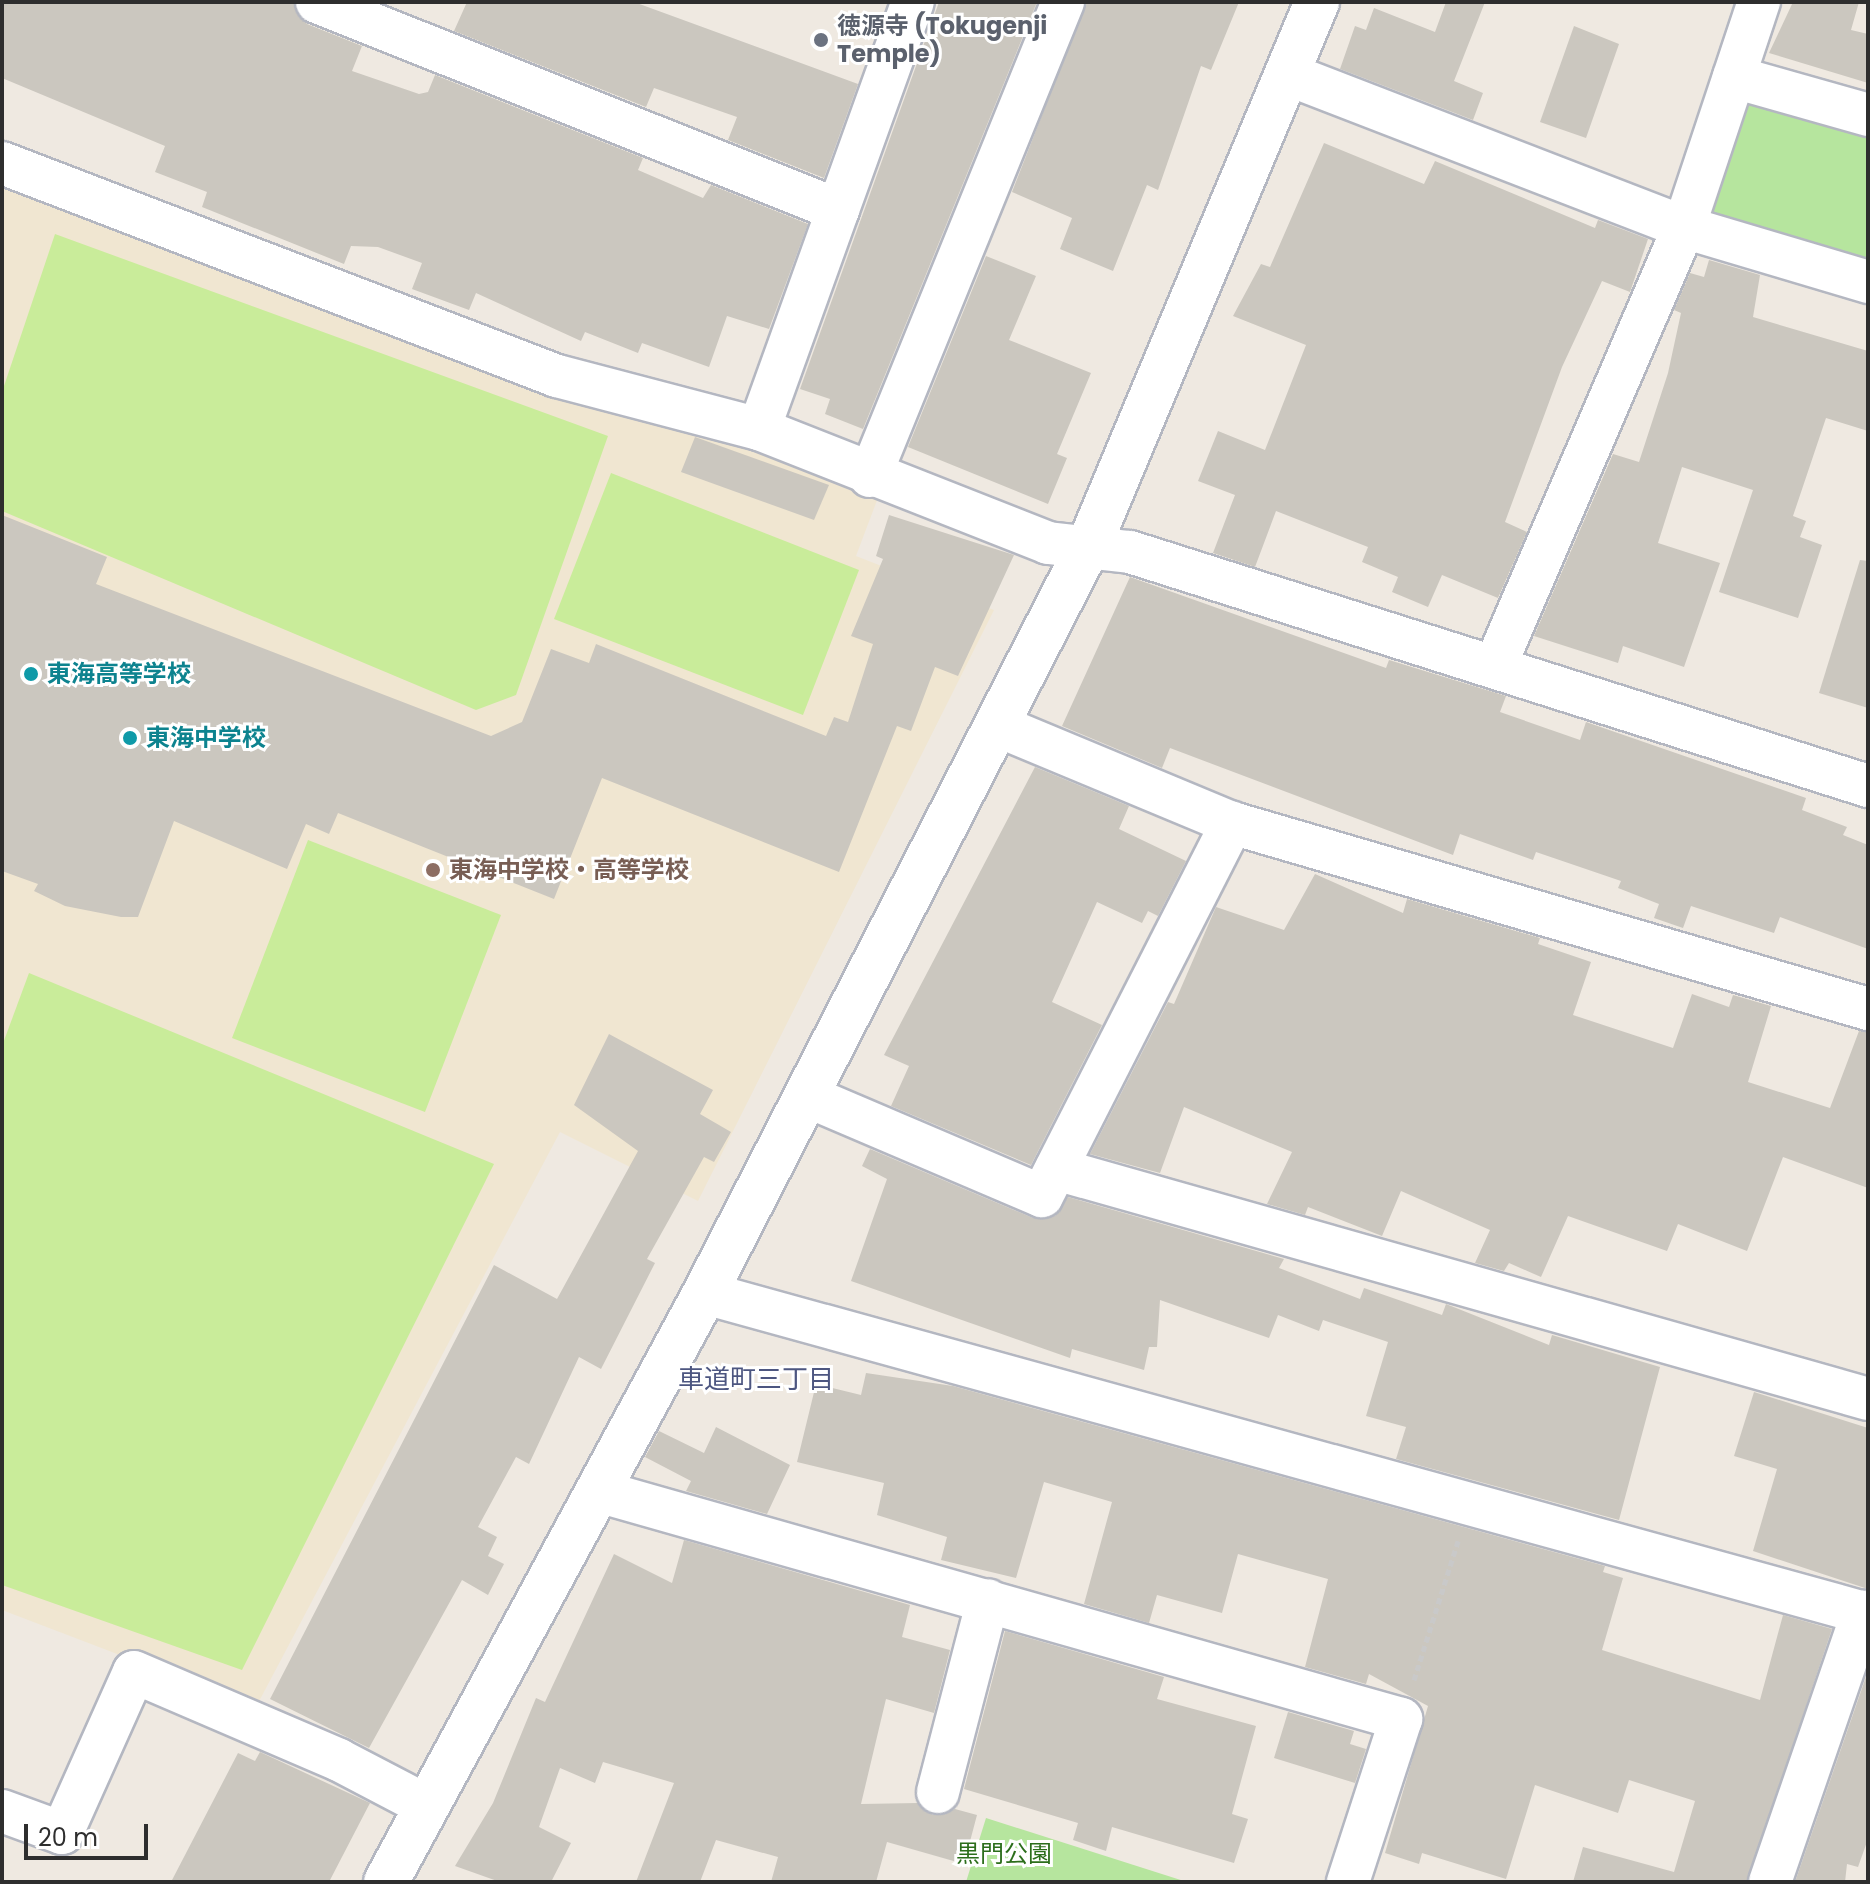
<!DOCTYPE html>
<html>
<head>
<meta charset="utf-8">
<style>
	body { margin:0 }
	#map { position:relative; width:1870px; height:1884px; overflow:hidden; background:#efe9e1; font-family:Poppins,"Noto Sans JP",sans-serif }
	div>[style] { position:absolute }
	.education>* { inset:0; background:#f0e6d1 }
	.green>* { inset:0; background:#b6e59e }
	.pitch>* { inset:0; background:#c9ec9a }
	.building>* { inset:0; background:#cbc7bf }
	.path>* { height:5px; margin-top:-2.5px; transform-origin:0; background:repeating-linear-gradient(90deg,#c9c9c9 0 6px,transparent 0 10px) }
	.roads { filter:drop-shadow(2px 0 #b4b7c1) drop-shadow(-2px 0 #b4b7c1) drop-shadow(0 2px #b4b7c1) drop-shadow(0 -2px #b4b7c1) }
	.minor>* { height:42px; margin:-21px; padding:0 21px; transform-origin:21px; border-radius:21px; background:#fff }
	.tertiary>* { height:44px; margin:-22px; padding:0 22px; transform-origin:22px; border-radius:22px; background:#fff }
	.dots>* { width:22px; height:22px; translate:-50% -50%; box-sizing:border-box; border:4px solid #fff; border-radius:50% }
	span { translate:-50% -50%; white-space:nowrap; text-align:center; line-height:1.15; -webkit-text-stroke:6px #fff; paint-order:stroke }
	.worship-label { font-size:24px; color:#5b616d; font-weight:700 }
	.left { translate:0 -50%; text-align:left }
	.culture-label { font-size:24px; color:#0d838f; font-weight:700 }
	.education-label { font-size:24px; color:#785e54; font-weight:700 }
	.park-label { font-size:24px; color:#2c6e1b }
	.neighbourhood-label { font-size:26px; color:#4d5680 }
	.frame { position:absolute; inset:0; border:4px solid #2e2e2e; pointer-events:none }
	.scale { position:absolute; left:24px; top:1824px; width:124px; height:36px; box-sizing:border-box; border:4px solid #2e2e2e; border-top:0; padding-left:10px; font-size:24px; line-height:28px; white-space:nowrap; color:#2e2e2e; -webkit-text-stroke:6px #fff; paint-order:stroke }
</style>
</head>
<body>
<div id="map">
	<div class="education">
		<div style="clip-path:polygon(2px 177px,879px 495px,856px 556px,994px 610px,698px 1201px,560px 1132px,256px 1707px,2px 1610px)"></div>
	</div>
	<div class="green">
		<div style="clip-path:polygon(1763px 97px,1868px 127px,1868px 271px,1719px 227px,1712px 207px,1744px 108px)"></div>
		<div style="clip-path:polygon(986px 1818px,1187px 1882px,966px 1882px)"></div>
	</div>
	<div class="pitch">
		<div style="clip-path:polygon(55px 234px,608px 436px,516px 695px,476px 710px,2px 511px,2px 392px)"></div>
		<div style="clip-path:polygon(611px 473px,859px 570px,803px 715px,554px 619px)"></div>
		<div style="clip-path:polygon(308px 840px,501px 915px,425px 1112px,232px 1038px)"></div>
		<div style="clip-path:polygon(29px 973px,494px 1164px,242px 1670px,2px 1585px,2px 1046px)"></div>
	</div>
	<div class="building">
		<div style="clip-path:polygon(2px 2px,294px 2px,307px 24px,362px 46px,352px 71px,419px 94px,428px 92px,435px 75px,643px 158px,638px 170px,703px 198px,711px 185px,808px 224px,769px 329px,727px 316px,709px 367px,642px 343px,638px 353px,585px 332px,581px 341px,476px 293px,469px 310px,412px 289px,422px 263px,378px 247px,351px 246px,344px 264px,202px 207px,207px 192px,155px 172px,165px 146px,2px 78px)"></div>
		<div style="clip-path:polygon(467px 2px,634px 2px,858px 84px,824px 178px,728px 140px,737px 117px,654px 88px,646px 107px,454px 31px)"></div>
		<div style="clip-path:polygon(939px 2px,1037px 2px,863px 429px,825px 414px,830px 399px,800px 389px)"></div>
		<div style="clip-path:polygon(1086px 2px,1239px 2px,1211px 70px,1201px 66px,1158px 190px,1147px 185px,1113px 271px,1060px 249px,1072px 218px,1012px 192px)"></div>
		<div style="clip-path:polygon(1446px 2px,1485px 2px,1454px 81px,1483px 93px,1473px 120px,1340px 69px,1355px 26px,1366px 30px,1374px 8px,1435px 32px)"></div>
		<div style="clip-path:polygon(1793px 2px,1859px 2px,1851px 30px,1868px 34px,1868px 83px,1769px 53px)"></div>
		<div style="clip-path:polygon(1574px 26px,1619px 44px,1586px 138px,1540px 122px)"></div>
		<div style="clip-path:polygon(1324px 143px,1424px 184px,1435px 161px,1595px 228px,1598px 220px,1648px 239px,1630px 292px,1602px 281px,1562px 367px,1505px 522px,1527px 532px,1498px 598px,1442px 575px,1428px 607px,1392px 592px,1398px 577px,1362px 562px,1368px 547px,1276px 511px,1255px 567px,1213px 553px,1235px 495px,1198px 481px,1218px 431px,1265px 450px,1306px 345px,1233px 316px,1261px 264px,1270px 267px)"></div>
		<div style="clip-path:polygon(986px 256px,1036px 276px,1009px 340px,1091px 373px,1057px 454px,1067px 458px,1048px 504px,908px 447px)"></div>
		<div style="clip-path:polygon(1709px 260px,1760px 275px,1753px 317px,1868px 351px,1868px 431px,1826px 418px,1793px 516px,1806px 521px,1800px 537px,1822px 545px,1798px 618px,1719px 592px,1753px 490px,1682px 467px,1658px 543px,1720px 563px,1684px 667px,1623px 646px,1618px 663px,1534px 636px,1613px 454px,1639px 462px,1668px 373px,1681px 313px,1674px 310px,1690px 273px,1704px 277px)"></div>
		<div style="clip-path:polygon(695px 437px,829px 485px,814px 520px,681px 472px)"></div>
		<div style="clip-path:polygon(2px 515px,107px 557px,96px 584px,491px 736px,522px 722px,551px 649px,589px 663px,596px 644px,826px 736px,834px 717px,848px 722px,873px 644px,851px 636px,883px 559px,876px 556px,889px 515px,1014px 555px,958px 676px,935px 667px,911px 731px,897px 726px,839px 872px,602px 778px,554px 899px,338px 813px,329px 834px,306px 824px,287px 869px,174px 821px,138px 917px,121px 917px,65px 906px,34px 891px,38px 884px,2px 871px)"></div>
		<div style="clip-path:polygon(1860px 560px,1868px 561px,1868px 708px,1819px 693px)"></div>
		<div style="clip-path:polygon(1130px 577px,1386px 668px,1389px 660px,1506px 696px,1500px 712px,1580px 740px,1586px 722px,1806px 798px,1802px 810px,1847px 827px,1843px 835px,1868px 845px,1868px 949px,1780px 917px,1774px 933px,1691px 906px,1683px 928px,1654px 918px,1659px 904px,1618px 888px,1621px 881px,1536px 852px,1533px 860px,1460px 834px,1453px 855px,1170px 748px,1162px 768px,1062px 726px)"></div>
		<div style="clip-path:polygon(1035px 767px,1129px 806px,1119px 829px,1186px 861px,1158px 916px,1148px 911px,1142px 923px,1097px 902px,1052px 1002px,1102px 1025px,1031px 1165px,891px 1106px,909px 1066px,884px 1055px)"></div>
		<div style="clip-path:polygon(1315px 874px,1403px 913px,1407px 899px,1540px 938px,1538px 944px,1591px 962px,1573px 1015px,1673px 1048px,1692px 994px,1729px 1007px,1733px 995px,1771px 1006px,1748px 1082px,1830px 1108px,1859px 1031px,1868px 1032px,1868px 1188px,1783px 1157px,1747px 1251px,1678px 1224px,1667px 1251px,1568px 1216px,1541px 1277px,1509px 1263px,1504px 1271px,1475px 1263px,1490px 1230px,1401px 1191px,1382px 1236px,1308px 1207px,1305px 1215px,1267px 1204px,1292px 1152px,1184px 1107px,1160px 1173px,1090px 1154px,1168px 1002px,1174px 1004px,1216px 907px,1284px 930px)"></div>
		<div style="clip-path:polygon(609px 1034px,713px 1090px,700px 1114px,731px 1132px,714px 1162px,704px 1157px,647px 1259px,655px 1263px,601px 1369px,579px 1357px,529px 1464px,516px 1457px,478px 1527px,497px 1537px,488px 1556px,504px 1564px,488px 1595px,462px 1580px,369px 1748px,270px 1699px,494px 1265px,557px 1299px,638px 1151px,574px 1105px)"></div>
		<div style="clip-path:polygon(870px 1149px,1033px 1218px,1055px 1216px,1068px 1197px,1284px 1259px,1279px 1268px,1360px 1299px,1364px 1288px,1442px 1315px,1446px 1304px,1549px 1345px,1552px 1335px,1660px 1367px,1619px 1520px,1396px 1459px,1406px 1427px,1366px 1416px,1388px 1342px,1323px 1320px,1319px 1331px,1278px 1315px,1269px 1338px,1160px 1300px,1157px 1347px,1149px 1347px,1144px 1370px,1072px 1349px,1070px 1358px,851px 1281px,887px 1179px,862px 1166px)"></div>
		<div style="clip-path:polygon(866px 1373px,953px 1386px,1605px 1566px,1603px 1572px,1623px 1578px,1602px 1650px,1760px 1700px,1783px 1615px,1832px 1629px,1747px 1882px,1573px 1882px,1583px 1847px,1674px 1872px,1695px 1801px,1629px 1780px,1618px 1813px,1535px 1785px,1506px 1879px,1422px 1853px,1419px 1864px,1385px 1853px,1428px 1706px,1369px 1674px,1366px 1684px,1305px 1667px,1328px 1579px,1238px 1554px,1222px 1613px,1157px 1595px,1149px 1623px,1084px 1604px,1112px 1502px,1044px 1482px,1016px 1578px,941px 1560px,947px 1537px,877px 1515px,884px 1483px,797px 1462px,816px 1384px,861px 1395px)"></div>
		<div style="clip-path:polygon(1754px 1392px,1868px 1428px,1868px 1589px,1753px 1551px,1777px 1469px,1734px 1456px)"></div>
		<div style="clip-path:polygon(716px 1427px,790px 1465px,767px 1514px,686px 1491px,691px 1481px,645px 1457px,659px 1431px,704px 1453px)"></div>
		<div style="clip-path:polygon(684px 1540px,910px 1605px,902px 1637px,950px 1650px,934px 1713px,886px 1699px,861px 1804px,918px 1803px,933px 1815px,955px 1809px,977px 1815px,964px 1864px,887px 1842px,876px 1882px,771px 1882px,778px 1857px,716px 1840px,700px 1882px,636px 1882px,674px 1783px,603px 1762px,595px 1783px,560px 1768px,539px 1827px,571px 1843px,551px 1882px,500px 1882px,455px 1866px,493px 1803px,536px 1698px,545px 1702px,614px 1554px,672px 1583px)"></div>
		<div style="clip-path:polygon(1005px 1631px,1164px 1677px,1157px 1699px,1256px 1726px,1232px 1814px,1248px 1819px,1234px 1863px,1112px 1827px,1106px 1851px,1073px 1840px,1078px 1823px,964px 1789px)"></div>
		<div style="clip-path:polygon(1868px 1671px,1868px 1839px,1858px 1867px,1847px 1864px,1845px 1882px,1795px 1882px)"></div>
		<div style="clip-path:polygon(1288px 1712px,1354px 1731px,1350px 1744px,1366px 1749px,1355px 1783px,1274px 1758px)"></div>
		<div style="clip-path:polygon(260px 1752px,370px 1803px,329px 1882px,171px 1882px,238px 1753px,255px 1761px)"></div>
	</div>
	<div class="path">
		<div style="left:1414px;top:1680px;width:146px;rotate:-72.4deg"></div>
	</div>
	<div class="roads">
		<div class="minor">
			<div style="left:317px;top:2px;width:561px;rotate:21.76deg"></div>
			<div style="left:1287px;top:74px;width:425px;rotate:21.1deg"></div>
			<div style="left:1684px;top:227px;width:192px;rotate:16.6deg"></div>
			<div style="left:1734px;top:77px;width:139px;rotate:15.8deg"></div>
			<div style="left:2px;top:163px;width:594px;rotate:21deg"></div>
			<div style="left:557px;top:376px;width:209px;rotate:14.7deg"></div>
			<div style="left:759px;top:429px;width:311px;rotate:21.5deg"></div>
			<div style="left:1048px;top:543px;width:82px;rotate:6.3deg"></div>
			<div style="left:1130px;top:552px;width:774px;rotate:17.59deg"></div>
			<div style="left:759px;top:429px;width:454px;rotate:-70.2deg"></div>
			<div style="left:870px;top:476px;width:512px;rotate:-67.85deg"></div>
			<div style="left:1495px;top:666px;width:478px;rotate:-66.7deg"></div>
			<div style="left:1684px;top:227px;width:237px;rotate:-71.6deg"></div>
			<div style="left:996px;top:725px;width:256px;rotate:22.6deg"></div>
			<div style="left:1232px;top:823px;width:663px;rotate:16.3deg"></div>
			<div style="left:807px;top:1096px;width:255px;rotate:23.1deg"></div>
			<div style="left:1042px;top:1196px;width:419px;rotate:-63deg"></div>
			<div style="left:1056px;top:1169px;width:844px;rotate:15.81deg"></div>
			<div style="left:705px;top:1293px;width:1206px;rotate:15.43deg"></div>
			<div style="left:598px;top:1491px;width:835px;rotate:15.85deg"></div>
			<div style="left:1401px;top:1719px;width:171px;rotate:108deg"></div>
			<div style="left:938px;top:1792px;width:198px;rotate:-75.4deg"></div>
			<div style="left:2px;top:1811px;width:64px;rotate:20.1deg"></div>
			<div style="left:62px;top:1833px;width:176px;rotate:-65.9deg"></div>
			<div style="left:134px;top:1672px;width:223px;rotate:23.2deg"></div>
			<div style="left:339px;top:1760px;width:99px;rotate:27.6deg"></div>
			<div style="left:1770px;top:1882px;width:286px;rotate:-71deg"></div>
		</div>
		<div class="tertiary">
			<div style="left:386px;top:1882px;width:670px;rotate:-61.56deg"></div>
			<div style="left:705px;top:1293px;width:843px;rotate:-62.83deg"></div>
			<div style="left:1090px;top:543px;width:587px;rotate:-67.24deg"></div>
		</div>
	</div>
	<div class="dots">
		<div style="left:821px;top:40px;background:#6b7280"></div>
		<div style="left:31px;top:674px;background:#0f9aa8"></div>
		<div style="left:130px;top:738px;background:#0f9aa8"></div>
		<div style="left:433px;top:870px;background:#8d6e63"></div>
	</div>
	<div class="worship-label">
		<span class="left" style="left:837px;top:40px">徳源寺 (Tokugenji<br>Temple)</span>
	</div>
	<div class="culture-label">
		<span class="left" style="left:47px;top:674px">東海高等学校</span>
		<span class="left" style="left:146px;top:738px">東海中学校</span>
	</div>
	<div class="education-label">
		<span class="left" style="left:449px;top:870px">東海中学校・高等学校</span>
	</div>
	<div class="park-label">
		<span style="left:1004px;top:1854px">黒門公園</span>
	</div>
	<div class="neighbourhood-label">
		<span style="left:756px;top:1380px">車道町三丁目</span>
	</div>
	<div class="frame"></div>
	<div class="scale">20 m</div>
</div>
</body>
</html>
